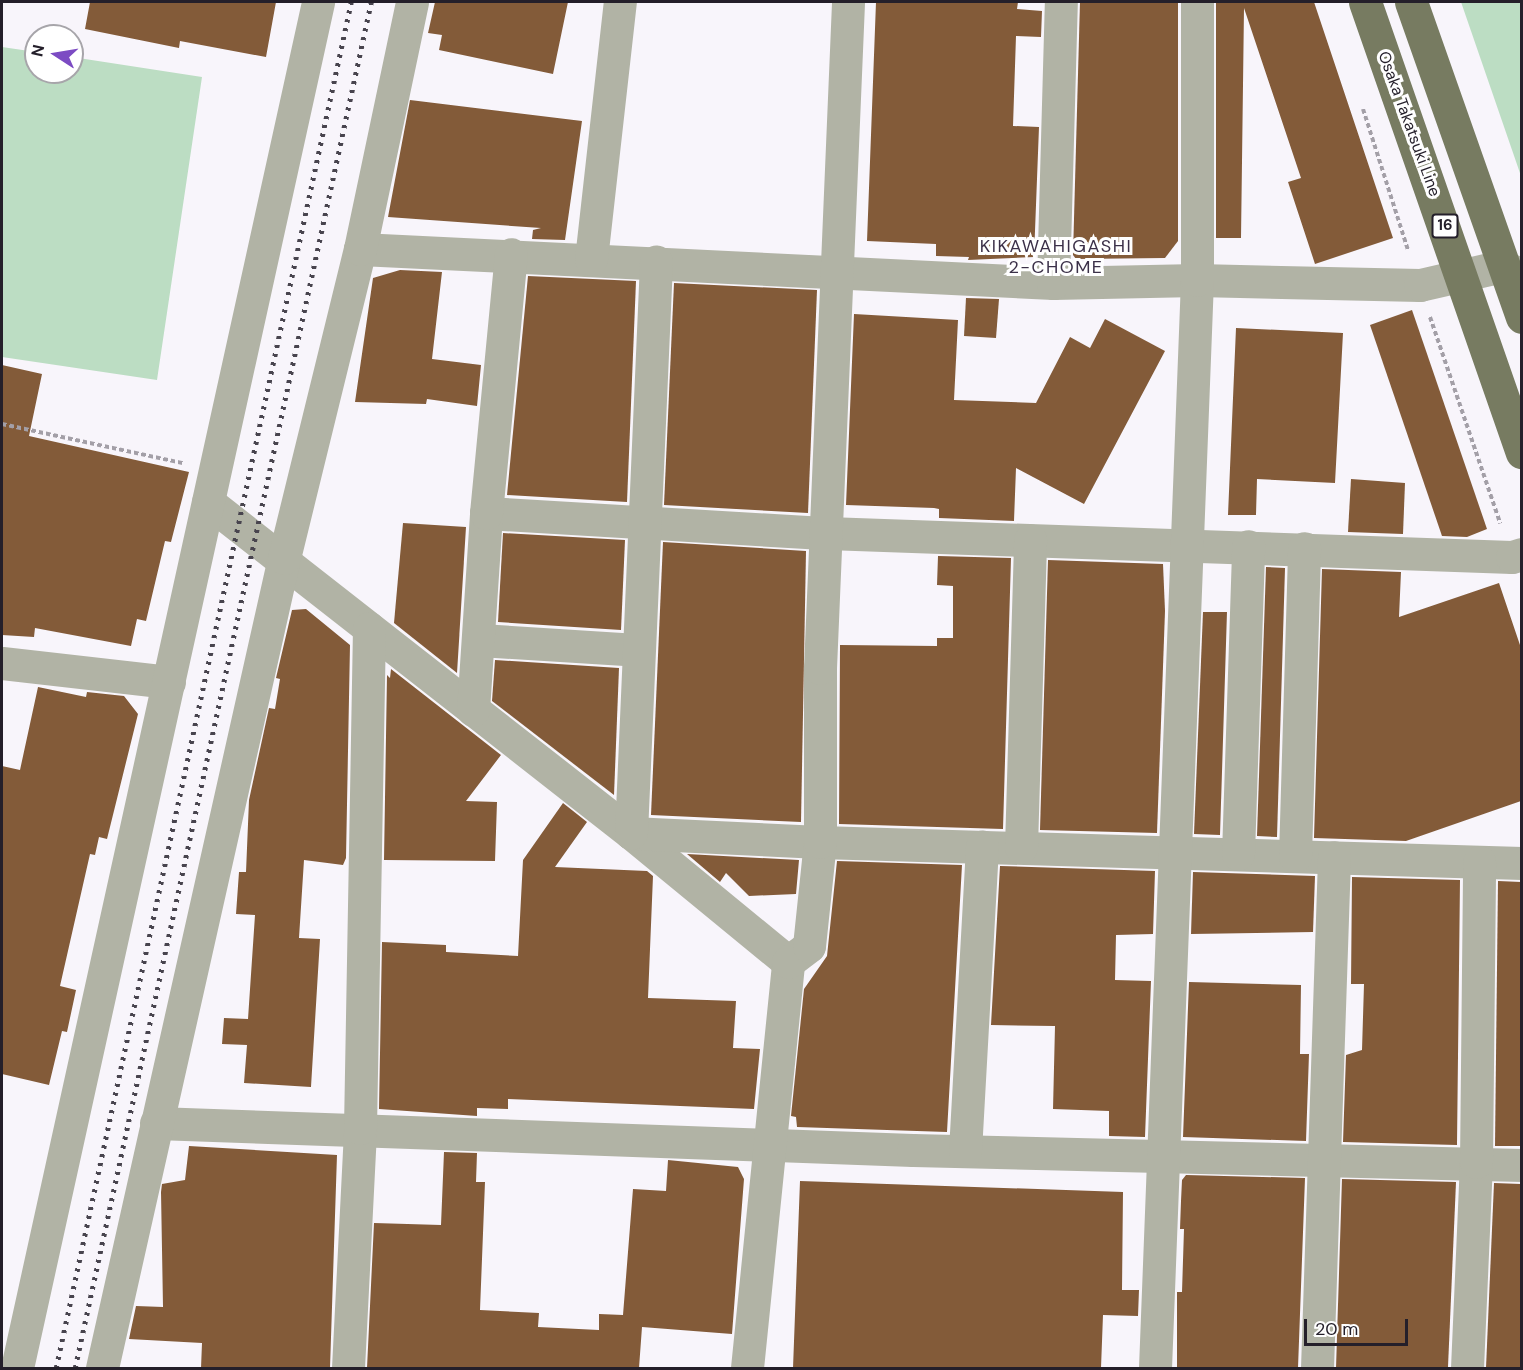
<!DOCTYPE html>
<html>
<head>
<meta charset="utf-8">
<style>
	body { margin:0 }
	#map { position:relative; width:1523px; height:1370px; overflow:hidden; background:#f8f5fb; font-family:"DM Sans",sans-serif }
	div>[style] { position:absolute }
	.green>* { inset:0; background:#bcddc3 }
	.building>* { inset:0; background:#835b39 }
	.path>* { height:4px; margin-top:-2px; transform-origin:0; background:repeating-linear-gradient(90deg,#a39fa7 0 4.5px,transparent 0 7.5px) }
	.street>* { height:33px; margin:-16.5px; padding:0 16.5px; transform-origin:16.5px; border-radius:16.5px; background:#b1b3a5 }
	.primary>* { height:33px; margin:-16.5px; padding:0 16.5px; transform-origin:16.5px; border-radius:16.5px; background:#777b61 }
	.rail>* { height:4.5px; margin-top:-2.25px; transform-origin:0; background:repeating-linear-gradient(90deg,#48444e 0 3px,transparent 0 9px) }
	span { translate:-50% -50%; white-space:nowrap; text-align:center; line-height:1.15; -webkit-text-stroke:6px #fff; paint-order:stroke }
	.shield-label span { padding:2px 4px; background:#fff; border:2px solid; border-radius:4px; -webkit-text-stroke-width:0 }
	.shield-label { font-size:15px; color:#241f2a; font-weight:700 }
	.street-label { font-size:16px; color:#241f2a }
	.neighbourhood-label { font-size:18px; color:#3b3048; letter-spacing:1.5px }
	.frame { position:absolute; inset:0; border:3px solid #241f2a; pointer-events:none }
	.north { position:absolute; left:24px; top:24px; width:60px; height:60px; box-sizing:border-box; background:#fff; border:2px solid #a7a5aa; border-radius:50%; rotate:282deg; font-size:16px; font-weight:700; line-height:24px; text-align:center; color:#241f2a }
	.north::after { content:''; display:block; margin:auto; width:21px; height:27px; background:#7c4bc3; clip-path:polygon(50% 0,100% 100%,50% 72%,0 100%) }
	.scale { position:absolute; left:1304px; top:1319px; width:104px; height:27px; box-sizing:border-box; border:3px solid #241f2a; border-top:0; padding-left:8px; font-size:18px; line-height:21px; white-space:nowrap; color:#241f2a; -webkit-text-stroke:4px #fff; paint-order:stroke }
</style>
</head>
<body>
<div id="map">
	<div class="green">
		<div style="clip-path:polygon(1461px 2px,1521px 2px,1521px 176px)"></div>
		<div style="clip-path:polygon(2px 47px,36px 52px,36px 72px,72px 72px,72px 57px,202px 77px,157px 380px,2px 357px)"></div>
	</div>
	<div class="building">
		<div style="clip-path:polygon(90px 2px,276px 2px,266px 57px,180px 41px,179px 48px,85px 29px)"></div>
		<div style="clip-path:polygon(435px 2px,568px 2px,553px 74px,439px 50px,442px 35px,428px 33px)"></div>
		<div style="clip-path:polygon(876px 2px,1018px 2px,1017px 9px,1042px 11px,1041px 37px,1016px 36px,1013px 126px,1039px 127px,1034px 257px,968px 260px,969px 257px,936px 256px,936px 244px,867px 241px)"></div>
		<div style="clip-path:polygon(1080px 2px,1178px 2px,1178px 241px,1165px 258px,1076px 259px,1073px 255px)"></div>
		<div style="clip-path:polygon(1216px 2px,1314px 2px,1393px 238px,1315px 264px,1288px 182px,1301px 178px,1244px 8px,1241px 238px,1216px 238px)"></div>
		<div style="clip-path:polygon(410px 100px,582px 121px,565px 240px,532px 239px,533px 230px,541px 228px,388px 217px)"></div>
		<div style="clip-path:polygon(400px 270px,442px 272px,432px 359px,481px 365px,477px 406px,427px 399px,426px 404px,355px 402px,373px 278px)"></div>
		<div style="clip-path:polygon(528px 276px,636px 281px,627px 502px,507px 495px)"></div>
		<div style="clip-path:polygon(674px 283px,817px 290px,808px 513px,664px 505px)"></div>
		<div style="clip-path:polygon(966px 298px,999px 299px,996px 338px,964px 336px)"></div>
		<div style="clip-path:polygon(1412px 310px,1487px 529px,1467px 537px,1442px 536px,1370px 325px)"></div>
		<div style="clip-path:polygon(854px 314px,958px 320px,954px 400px,1036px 403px,1070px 337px,1090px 348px,1105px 319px,1165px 351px,1084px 504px,1016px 468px,1014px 521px,939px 518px,939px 509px,934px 508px,846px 505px)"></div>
		<div style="clip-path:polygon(1236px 328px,1343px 333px,1335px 483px,1257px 479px,1256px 515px,1228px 515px)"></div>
		<div style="clip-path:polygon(2px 365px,42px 374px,29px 436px,189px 472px,171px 542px,165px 541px,146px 621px,137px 619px,131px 646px,35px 628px,34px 637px,2px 635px)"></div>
		<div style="clip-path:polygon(1351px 479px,1405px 483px,1403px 534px,1348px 532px)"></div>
		<div style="clip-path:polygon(403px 523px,466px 527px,457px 673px,394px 623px)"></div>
		<div style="clip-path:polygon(503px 533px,625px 540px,621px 630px,498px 622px)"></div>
		<div style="clip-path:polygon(663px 542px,806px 551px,801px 822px,651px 815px)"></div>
		<div style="clip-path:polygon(938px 556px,1011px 558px,1003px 829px,839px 824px,840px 645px,937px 646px,937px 638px,953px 638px,953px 586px,937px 585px)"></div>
		<div style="clip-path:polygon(1048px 560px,1163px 564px,1165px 611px,1157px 833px,1040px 830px)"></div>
		<div style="clip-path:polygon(1266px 567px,1285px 568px,1277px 837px,1257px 836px)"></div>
		<div style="clip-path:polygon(1322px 569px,1401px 572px,1399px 617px,1499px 583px,1521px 648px,1521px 801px,1406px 841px,1314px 838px)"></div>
		<div style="clip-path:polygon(306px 609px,350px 645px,346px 858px,343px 865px,304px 860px,299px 938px,320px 939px,311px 1087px,244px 1083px,247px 1045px,222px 1044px,224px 1018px,248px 1019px,255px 915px,236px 914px,239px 872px,246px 872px,249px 800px,269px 708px,275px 709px,280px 679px,276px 678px,292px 610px)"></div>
		<div style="clip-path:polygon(1203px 612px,1227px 612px,1220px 835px,1194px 834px)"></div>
		<div style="clip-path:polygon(495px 660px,619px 668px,614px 795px,492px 701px)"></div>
		<div style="clip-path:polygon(391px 669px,501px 755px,466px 801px,497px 802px,495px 861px,384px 860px,387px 675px,390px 678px)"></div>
		<div style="clip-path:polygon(38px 687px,86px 697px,87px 692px,124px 696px,138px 714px,107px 839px,99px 837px,95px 855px,90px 854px,60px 986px,76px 990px,67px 1032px,62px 1031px,49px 1085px,2px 1074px,2px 766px,20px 770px)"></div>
		<div style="clip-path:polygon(563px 803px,587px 822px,555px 867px,647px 871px,653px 876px,648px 998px,736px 1001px,733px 1048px,760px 1049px,754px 1109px,508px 1099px,508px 1109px,477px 1108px,477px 1116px,379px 1109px,382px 942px,446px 945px,446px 952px,518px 956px,523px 860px)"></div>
		<div style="clip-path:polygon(687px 854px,799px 860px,796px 894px,749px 896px,726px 873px,720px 882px)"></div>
		<div style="clip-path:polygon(837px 861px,962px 865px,947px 1132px,797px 1127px,796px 1117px,791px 1116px,804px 989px,827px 956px)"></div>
		<div style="clip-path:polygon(1000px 866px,1155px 871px,1153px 934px,1116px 935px,1115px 980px,1151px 981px,1145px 1137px,1109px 1136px,1109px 1111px,1053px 1109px,1055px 1026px,991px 1025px)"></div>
		<div style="clip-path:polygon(1193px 872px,1315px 876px,1313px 932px,1191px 934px)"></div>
		<div style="clip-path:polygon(1352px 877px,1460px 880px,1457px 1145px,1343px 1142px,1346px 1055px,1362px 1050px,1364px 984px,1351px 984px)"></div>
		<div style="clip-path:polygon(1498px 881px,1521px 882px,1521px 1146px,1495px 1146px)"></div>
		<div style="clip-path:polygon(1189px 982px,1301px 985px,1300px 1054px,1309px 1054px,1306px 1141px,1183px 1137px)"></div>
		<div style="clip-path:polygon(189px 1146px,337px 1155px,330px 1368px,201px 1368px,202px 1343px,129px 1339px,136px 1306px,163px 1307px,161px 1192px,162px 1184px,185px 1180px)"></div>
		<div style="clip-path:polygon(444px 1152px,477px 1153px,476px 1182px,485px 1182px,480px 1310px,539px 1313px,538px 1327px,599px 1330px,599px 1314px,623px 1315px,633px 1189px,666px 1191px,668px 1160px,738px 1167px,744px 1179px,732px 1334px,642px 1327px,639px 1368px,367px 1368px,374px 1223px,441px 1225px)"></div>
		<div style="clip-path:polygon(1186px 1175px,1305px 1178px,1298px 1368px,1177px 1368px,1177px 1292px,1182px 1292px,1184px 1229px,1180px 1229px,1181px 1201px,1182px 1180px)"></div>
		<div style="clip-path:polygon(1342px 1179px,1456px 1182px,1448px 1367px,1336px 1368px)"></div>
		<div style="clip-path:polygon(800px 1181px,1123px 1192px,1122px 1290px,1139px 1290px,1138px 1316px,1103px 1315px,1101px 1368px,793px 1368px)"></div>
		<div style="clip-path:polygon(1494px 1183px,1521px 1184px,1521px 1368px,1486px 1368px)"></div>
	</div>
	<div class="path">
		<div style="left:1363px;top:109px;width:148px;rotate:72.3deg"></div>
		<div style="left:1430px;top:317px;width:218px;rotate:71.2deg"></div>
		<div style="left:2px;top:424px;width:185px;rotate:12.2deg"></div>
	</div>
	<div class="street">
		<div style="left:360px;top:249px;width:694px;rotate:2.81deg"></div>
		<div style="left:1053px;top:283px;width:144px;rotate:-1.2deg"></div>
		<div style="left:1197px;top:280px;width:223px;rotate:1.3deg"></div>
		<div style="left:1420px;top:285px;width:84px;rotate:-13deg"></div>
		<div style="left:1502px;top:266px;width:22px;rotate:24deg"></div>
		<div style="left:591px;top:259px;width:259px;rotate:-83.6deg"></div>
		<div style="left:1053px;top:283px;width:281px;rotate:-88.4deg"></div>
		<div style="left:208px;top:502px;width:537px;rotate:38.04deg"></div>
		<div style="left:631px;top:833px;width:203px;rotate:39.4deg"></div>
		<div style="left:486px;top:513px;width:342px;rotate:3.4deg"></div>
		<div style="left:827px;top:533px;width:685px;rotate:2.01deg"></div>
		<div style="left:1512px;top:557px;width:10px;rotate:-17deg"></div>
		<div style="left:480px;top:640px;width:157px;rotate:3.6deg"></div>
		<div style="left:2px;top:663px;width:168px;rotate:6.5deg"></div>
		<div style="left:473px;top:710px;width:197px;rotate:-86.2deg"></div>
		<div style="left:486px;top:513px;width:260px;rotate:-84.5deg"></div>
		<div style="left:631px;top:833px;width:189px;rotate:2.7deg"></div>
		<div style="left:820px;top:842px;width:702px;rotate:1.71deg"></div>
		<div style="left:631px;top:833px;width:572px;rotate:-87.49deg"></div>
		<div style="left:1021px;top:847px;width:307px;rotate:-88.3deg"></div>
		<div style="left:1238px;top:854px;width:308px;rotate:-88.1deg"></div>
		<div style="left:1295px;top:856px;width:308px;rotate:-88.3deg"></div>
		<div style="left:156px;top:1123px;width:757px;rotate:2.04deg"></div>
		<div style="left:913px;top:1150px;width:609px;rotate:1.41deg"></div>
		<div style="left:965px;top:1151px;width:305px;rotate:-86.8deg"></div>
		<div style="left:17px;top:1368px;width:1399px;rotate:-77.57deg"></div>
		<div style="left:102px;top:1368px;width:830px;rotate:-77.34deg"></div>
		<div style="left:284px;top:558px;width:318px;rotate:-76.2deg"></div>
		<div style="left:360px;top:249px;width:252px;rotate:-78.1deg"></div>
		<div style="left:348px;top:1368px;width:240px;rotate:-87.1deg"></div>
		<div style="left:360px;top:1128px;width:500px;rotate:-88.97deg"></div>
		<div style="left:747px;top:1368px;width:408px;rotate:-84.2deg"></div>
		<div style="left:788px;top:962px;width:26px;rotate:-37deg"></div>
		<div style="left:809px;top:946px;width:105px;rotate:-84deg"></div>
		<div style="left:820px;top:842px;width:174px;rotate:-90deg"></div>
		<div style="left:820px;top:668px;width:667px;rotate:-87.59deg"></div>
		<div style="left:1155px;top:1368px;width:1089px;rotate:-87.79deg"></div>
		<div style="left:1197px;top:280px;width:278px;rotate:-90deg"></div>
		<div style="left:1317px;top:1368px;width:511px;rotate:-88.09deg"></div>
		<div style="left:1467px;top:1368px;width:206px;rotate:-87.5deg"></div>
		<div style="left:1476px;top:1162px;width:300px;rotate:-89.4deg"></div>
	</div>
	<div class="primary">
		<div style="left:1365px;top:2px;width:477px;rotate:70.8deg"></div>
		<div style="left:1411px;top:2px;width:334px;rotate:70.6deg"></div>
	</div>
	<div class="rail">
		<div style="left:56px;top:1368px;width:1397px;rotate:-77.81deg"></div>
		<div style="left:75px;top:1368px;width:1398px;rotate:-77.77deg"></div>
	</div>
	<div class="shield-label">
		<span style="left:1445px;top:226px">16</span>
	</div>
	<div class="street-label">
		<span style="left:1409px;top:124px;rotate:70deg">Osaka Takatsuki Line</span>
	</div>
	<div class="neighbourhood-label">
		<span style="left:1056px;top:257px">KIKAWAHIGASHI<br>2-CHOME</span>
	</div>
	<div class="frame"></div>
	<div class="north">N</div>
	<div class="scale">20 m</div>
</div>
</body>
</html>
